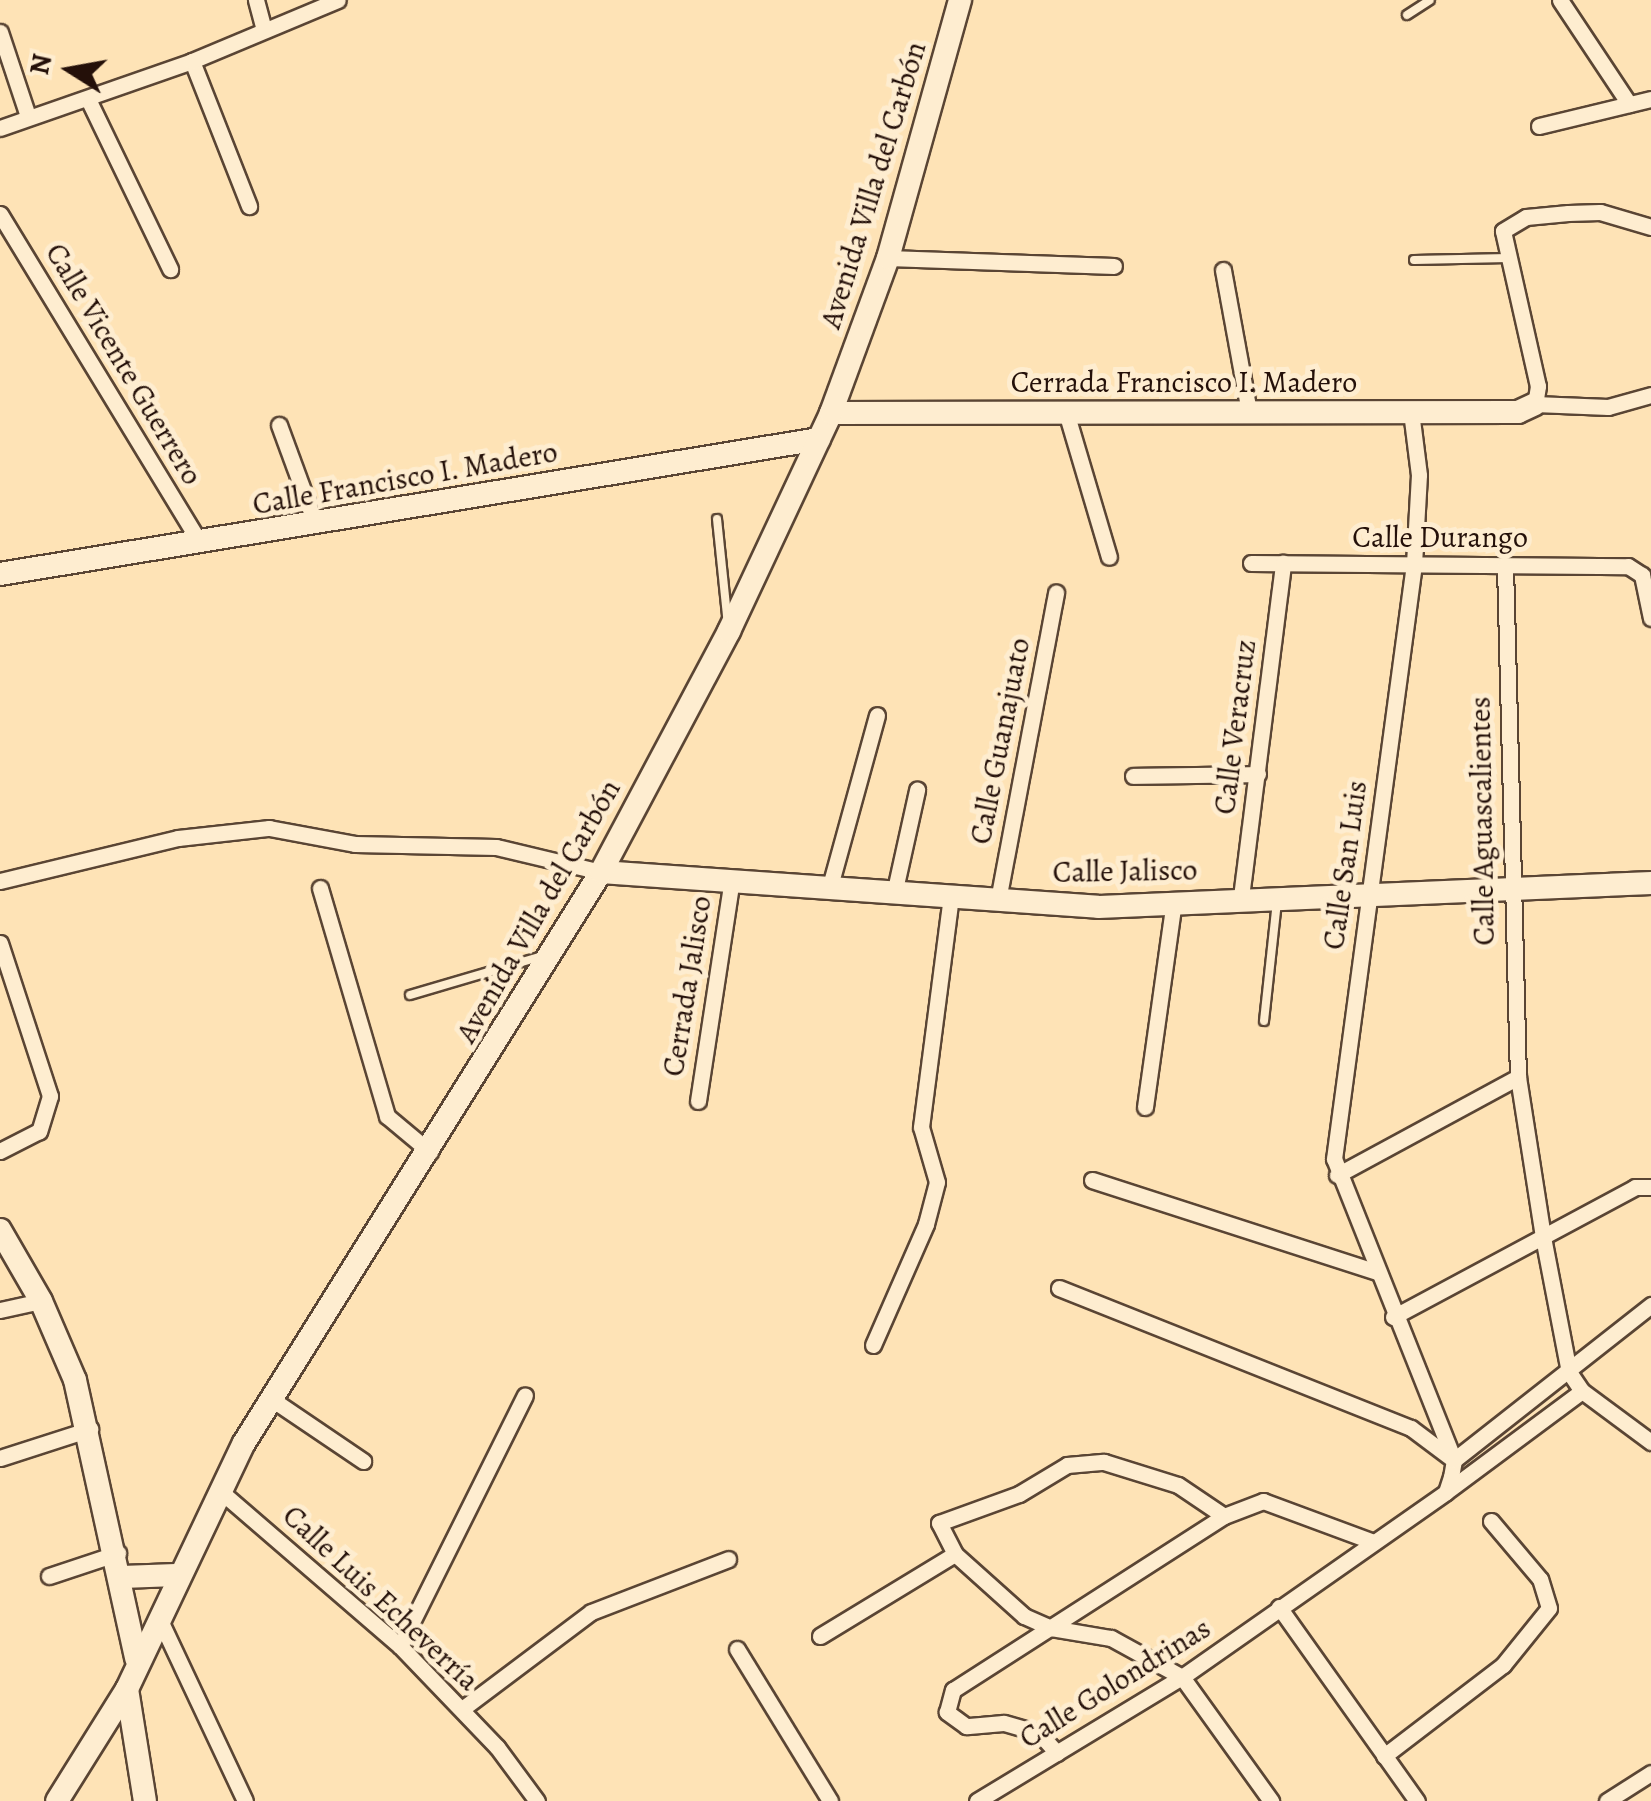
<!DOCTYPE html>
<html>
<head>
<meta charset="utf-8">
<style>
	body { margin:0 }
	#map { position:relative; width:1651px; height:1801px; overflow:hidden; background:#fee3b6; font-family:Alegreya,serif }
	div>[style] { position:absolute }
	.roads { filter:drop-shadow(2px 0 #5a4534) drop-shadow(-2px 0 #5a4534) drop-shadow(0 2px #5a4534) drop-shadow(0 -2px #5a4534) }
	.lane>* { height:8px; margin:-4px; padding:0 4px; transform-origin:4px; border-radius:4px; background:#feedd0 }
	.street>* { height:15px; margin:-7.5px; padding:0 7.5px; transform-origin:7.5px; border-radius:7.5px; background:#feedd0 }
	.secondary>* { height:22px; margin:-11px; padding:0 11px; transform-origin:11px; border-radius:11px; background:#feedd0 }
	span { translate:-50% -50%; white-space:nowrap; text-align:center; line-height:1.15; -webkit-text-stroke:10px #feedd0; paint-order:stroke }
	.street-label { font-size:30px; color:#241009 }
	.north { position:absolute; left:20px; top:20px; width:100px; height:100px; -webkit-text-stroke:8px #feedd0; paint-order:stroke; rotate:281deg; font-size:28px; font-weight:700; line-height:40px; text-align:center; color:#241009 }
	.north::after { content:''; display:block; margin:auto; width:35px; height:45px; background:#241009; clip-path:polygon(50% 0,100% 100%,50% 72%,0 100%) }
</style>
</head>
<body>
<div id="map">
	<div class="roads">
		<div class="lane">
			<div style="left:1407px;top:15px;width:27px;rotate:-33deg"></div>
			<div style="left:1414px;top:260px;width:94px;rotate:-1.2deg"></div>
			<div style="left:717px;top:519px;width:98px;rotate:84.1deg"></div>
			<div style="left:410px;top:995px;width:134px;rotate:-16.4deg"></div>
			<div style="left:1264px;top:1021px;width:121px;rotate:-83.8deg"></div>
		</div>
		<div class="street">
			<div style="left:256px;top:0;width:31px;rotate:75deg"></div>
			<div style="left:1560px;top:0;width:125px;rotate:56.4deg"></div>
			<div style="left:0;top:32px;width:89px;rotate:71.6deg"></div>
			<div style="left:192px;top:61px;width:156px;rotate:68.5deg"></div>
			<div style="left:88px;top:99px;width:189px;rotate:64.2deg"></div>
			<div style="left:1539px;top:126px;width:115px;rotate:-13.6deg"></div>
			<div style="left:0;top:128px;width:203px;rotate:-19.2deg"></div>
			<div style="left:192px;top:61px;width:158px;rotate:-22.7deg"></div>
			<div style="left:0;top:214px;width:385px;rotate:58.7deg"></div>
			<div style="left:1651px;top:227px;width:53px;rotate:-163.6deg"></div>
			<div style="left:1600px;top:212px;width:32px;rotate:178deg"></div>
			<div style="left:1568px;top:213px;width:42px;rotate:174.6deg"></div>
			<div style="left:1526px;top:217px;width:27px;rotate:149deg"></div>
			<div style="left:1503px;top:231px;width:159px;rotate:77.3deg"></div>
			<div style="left:1538px;top:386px;width:18px;rotate:99deg"></div>
			<div style="left:1535px;top:404px;width:73px;rotate:2.4deg"></div>
			<div style="left:1608px;top:407px;width:45px;rotate:-15.6deg"></div>
			<div style="left:888px;top:258px;width:226px;rotate:2deg"></div>
			<div style="left:1223px;top:270px;width:143px;rotate:79.6deg"></div>
			<div style="left:1066px;top:412px;width:151px;rotate:73.5deg"></div>
			<div style="left:279px;top:425px;width:104px;rotate:69.8deg"></div>
			<div style="left:1251px;top:563px;width:377px;rotate:0.5deg"></div>
			<div style="left:1628px;top:566px;width:17px;rotate:33deg"></div>
			<div style="left:1642px;top:575px;width:44px;rotate:78.2deg"></div>
			<div style="left:1505px;top:565px;width:512px;rotate:88.55deg"></div>
			<div style="left:1518px;top:1077px;width:162px;rotate:81.1deg"></div>
			<div style="left:1543px;top:1237px;width:137px;rotate:79.1deg"></div>
			<div style="left:1569px;top:1372px;width:23px;rotate:56deg"></div>
			<div style="left:1582px;top:1391px;width:86px;rotate:36.5deg"></div>
			<div style="left:1133px;top:776px;width:125px;rotate:-0.9deg"></div>
			<div style="left:0;top:881px;width:183px;rotate:-13.6deg"></div>
			<div style="left:178px;top:838px;width:92px;rotate:-6.3deg"></div>
			<div style="left:269px;top:828px;width:87px;rotate:10.5deg"></div>
			<div style="left:355px;top:844px;width:141px;rotate:1.2deg"></div>
			<div style="left:496px;top:847px;width:108px;rotate:13.4deg"></div>
			<div style="left:830px;top:886px;width:177px;rotate:-74.6deg"></div>
			<div style="left:320px;top:888px;width:238px;rotate:73.6deg"></div>
			<div style="left:387px;top:1116px;width:56px;rotate:39.9deg"></div>
			<div style="left:894px;top:894px;width:107px;rotate:-77.5deg"></div>
			<div style="left:1241px;top:897px;width:337px;rotate:-82.8deg"></div>
			<div style="left:998px;top:900px;width:313px;rotate:-79.3deg"></div>
			<div style="left:0;top:943px;width:161px;rotate:71.9deg"></div>
			<div style="left:50px;top:1096px;width:37px;rotate:107deg"></div>
			<div style="left:39px;top:1131px;width:44px;rotate:152.9deg"></div>
			<div style="left:698px;top:1101px;width:224px;rotate:-81.3deg"></div>
			<div style="left:1145px;top:1107px;width:208px;rotate:-82deg"></div>
			<div style="left:1337px;top:1175px;width:206px;rotate:-28.4deg"></div>
			<div style="left:1092px;top:1180px;width:299px;rotate:17.9deg"></div>
			<div style="left:1059px;top:1288px;width:379px;rotate:21.7deg"></div>
			<div style="left:1411px;top:1428px;width:50px;rotate:36.9deg"></div>
			<div style="left:0;top:1310px;width:42px;rotate:-12.4deg"></div>
			<div style="left:1393px;top:1317px;width:275px;rotate:-28.2deg"></div>
			<div style="left:1635px;top:1187px;width:16px"></div>
			<div style="left:873px;top:1345px;width:132px;rotate:-66.3deg"></div>
			<div style="left:926px;top:1224px;width:43px;rotate:-75.3deg"></div>
			<div style="left:937px;top:1182px;width:57px;rotate:-106.2deg"></div>
			<div style="left:921px;top:1127px;width:232px;rotate:-82.6deg"></div>
			<div style="left:273px;top:1400px;width:109px;rotate:34.1deg"></div>
			<div style="left:0;top:1458px;width:95px;rotate:-17.9deg"></div>
			<div style="left:1454px;top:1460px;width:251px;rotate:-38.2deg"></div>
			<div style="left:219px;top:1490px;width:239px;rotate:40.8deg"></div>
			<div style="left:400px;top:1646px;width:140px;rotate:46.2deg"></div>
			<div style="left:497px;top:1747px;width:67px;rotate:53.5deg"></div>
			<div style="left:1446px;top:1492px;width:169px;rotate:-36.6deg"></div>
			<div style="left:955px;top:1554px;width:93px;rotate:41.9deg"></div>
			<div style="left:1024px;top:1616px;width:30px;rotate:24deg"></div>
			<div style="left:1051px;top:1628px;width:61px;rotate:9.5deg"></div>
			<div style="left:1111px;top:1638px;width:81px;rotate:28.8deg"></div>
			<div style="left:1182px;top:1677px;width:153px;rotate:54.3deg"></div>
			<div style="left:49px;top:1576px;width:73px;rotate:-18.4deg"></div>
			<div style="left:1279px;top:1607px;width:238px;rotate:54.6deg"></div>
			<div style="left:158px;top:1616px;width:204px;rotate:64.8deg"></div>
			<div style="left:820px;top:1636px;width:158px;rotate:-31.3deg"></div>
			<div style="left:955px;top:1554px;width:35px;rotate:-117deg"></div>
			<div style="left:939px;top:1523px;width:85px;rotate:-19.9deg"></div>
			<div style="left:1019px;top:1494px;width:56px;rotate:-31.1deg"></div>
			<div style="left:1067px;top:1465px;width:37px;rotate:-5deg"></div>
			<div style="left:1104px;top:1462px;width:77px;rotate:17.3deg"></div>
			<div style="left:1178px;top:1485px;width:55px;rotate:34deg"></div>
			<div style="left:400px;top:1646px;width:280px;rotate:-63.5deg"></div>
			<div style="left:737px;top:1649px;width:178px;rotate:58.5deg"></div>
			<div style="left:462px;top:1709px;width:161px;rotate:-36.9deg"></div>
			<div style="left:591px;top:1612px;width:147px;rotate:-21.1deg"></div>
			<div style="left:1057px;top:1753px;width:27px;rotate:-132deg"></div>
			<div style="left:1039px;top:1733px;width:37px;rotate:-164deg"></div>
			<div style="left:1003px;top:1723px;width:37px;rotate:175deg"></div>
			<div style="left:966px;top:1726px;width:24px;rotate:-144deg"></div>
			<div style="left:947px;top:1712px;width:23px;rotate:-75deg"></div>
			<div style="left:953px;top:1690px;width:322px;rotate:-32.7deg"></div>
			<div style="left:1224px;top:1516px;width:42px;rotate:-21deg"></div>
			<div style="left:1263px;top:1501px;width:118px;rotate:20.3deg"></div>
			<div style="left:1384px;top:1756px;width:150px;rotate:-37.4deg"></div>
			<div style="left:1503px;top:1665px;width:73px;rotate:-51.1deg"></div>
			<div style="left:1549px;top:1608px;width:30px;rotate:-107deg"></div>
			<div style="left:1540px;top:1579px;width:76px;rotate:-130.2deg"></div>
			<div style="left:977px;top:1801px;width:240px;rotate:-31.2deg"></div>
			<div style="left:1182px;top:1677px;width:322px;rotate:-35deg"></div>
			<div style="left:1446px;top:1492px;width:16px;rotate:-72deg"></div>
			<div style="left:1451px;top:1477px;width:17px;rotate:-80deg"></div>
			<div style="left:1454px;top:1460px;width:324px;rotate:-111.7deg"></div>
			<div style="left:1334px;top:1159px;width:600px;rotate:-82.34deg"></div>
			<div style="left:1414px;top:564px;width:89px;rotate:-86.8deg"></div>
			<div style="left:1419px;top:475px;width:64px;rotate:-97.2deg"></div>
			<div style="left:1607px;top:1801px;width:52px;rotate:-32.5deg"></div>
		</div>
		<div class="secondary">
			<div style="left:831px;top:413px;width:687px;rotate:-0.08deg"></div>
			<div style="left:1518px;top:412px;width:19px;rotate:-25deg"></div>
			<div style="left:0;top:574px;width:830px;rotate:-9.36deg"></div>
			<div style="left:601px;top:872px;width:498px;rotate:4deg"></div>
			<div style="left:1098px;top:907px;width:554px;rotate:-2.49deg"></div>
			<div style="left:0;top:1230px;width:82px;rotate:60deg"></div>
			<div style="left:41px;top:1301px;width:86px;rotate:66.7deg"></div>
			<div style="left:75px;top:1380px;width:285px;rotate:77.6deg"></div>
			<div style="left:122px;top:1577px;width:54px;rotate:-2.1deg"></div>
			<div style="left:127px;top:1689px;width:113px;rotate:80.9deg"></div>
			<div style="left:57px;top:1801px;width:132px;rotate:-58deg"></div>
			<div style="left:127px;top:1689px;width:272px;rotate:-64.6deg"></div>
			<div style="left:244px;top:1443px;width:673px;rotate:-57.99deg"></div>
			<div style="left:601px;top:872px;width:273px;rotate:-62deg"></div>
			<div style="left:729px;top:631px;width:241px;rotate:-64.9deg"></div>
			<div style="left:831px;top:413px;width:165px;rotate:-69.8deg"></div>
			<div style="left:888px;top:258px;width:268px;rotate:-74.4deg"></div>
		</div>
	</div>
	<div class="street-label">
		<span style="left:873px;top:185px;rotate:-73deg">Avenida Villa del Carbón</span>
		<span style="left:124px;top:364px;rotate:59deg">Calle Vicente Guerrero</span>
		<span style="left:1184px;top:382px">Cerrada Francisco I. Madero</span>
		<span style="left:405px;top:478px;rotate:-10deg">Calle Francisco I. Madero</span>
		<span style="left:1440px;top:537px">Calle Durango</span>
		<span style="left:1235px;top:727px;rotate:-83deg">Calle Veracruz</span>
		<span style="left:1000px;top:741px;rotate:-79deg">Calle Guanajuato</span>
		<span style="left:1482px;top:821px;rotate:-91deg">Calle Aguascalientes</span>
		<span style="left:1345px;top:865px;rotate:-82deg">Calle San Luis</span>
		<span style="left:1125px;top:871px;rotate:-1deg">Calle Jalisco</span>
		<span style="left:538px;top:911px;rotate:-60deg">Avenida Villa del Carbón</span>
		<span style="left:687px;top:986px;rotate:-81deg">Cerrada Jalisco</span>
		<span style="left:381px;top:1598px;rotate:43deg">Calle Luis Echeverría</span>
		<span style="left:1115px;top:1683px;rotate:-32deg">Calle Golondrinas</span>
	</div>
	<div class="north">N</div>
</div>
</body>
</html>
